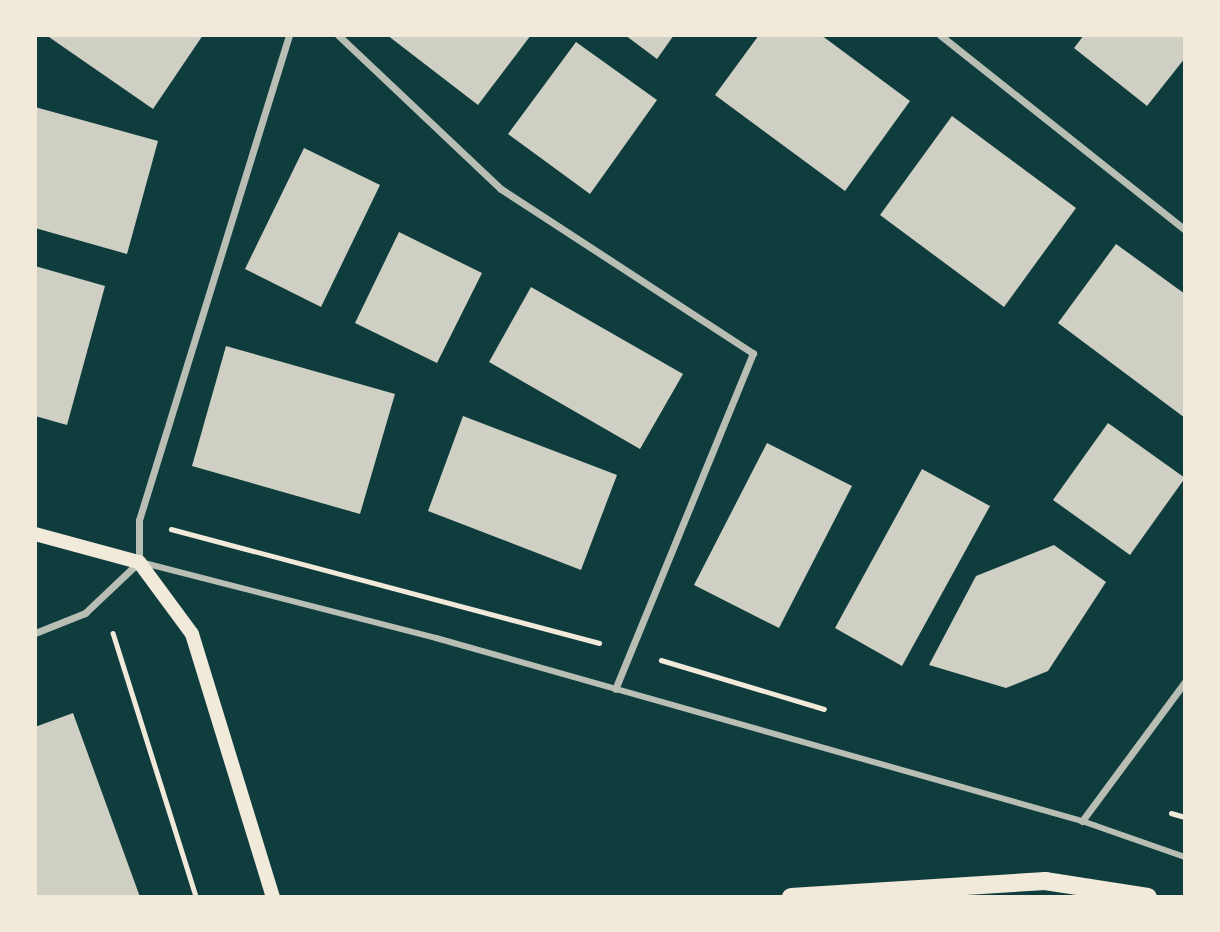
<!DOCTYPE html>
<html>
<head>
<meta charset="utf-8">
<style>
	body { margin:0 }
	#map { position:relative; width:1220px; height:932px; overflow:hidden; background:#0f3d3e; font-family:Inter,sans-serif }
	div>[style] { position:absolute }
	.building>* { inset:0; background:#cfcfc3 }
	.path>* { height:4.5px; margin:-2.25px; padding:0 2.25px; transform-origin:2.25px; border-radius:2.25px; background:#f1e9da }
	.pedestrian>* { height:6px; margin:-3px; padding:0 3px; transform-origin:3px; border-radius:3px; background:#b8beb3 }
	.minor>* { height:7px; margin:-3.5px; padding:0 3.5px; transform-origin:3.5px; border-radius:3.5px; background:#b8beb3 }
	.secondary>* { height:14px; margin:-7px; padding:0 7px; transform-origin:7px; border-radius:7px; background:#f1e9da }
	.primary>* { height:18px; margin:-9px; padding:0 9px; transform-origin:9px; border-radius:9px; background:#f1e9da }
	span { translate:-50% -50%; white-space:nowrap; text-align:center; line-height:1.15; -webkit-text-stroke:6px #f1e9da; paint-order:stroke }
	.frame { position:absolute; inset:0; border:37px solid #f1e9da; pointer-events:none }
</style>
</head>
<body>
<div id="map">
	<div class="building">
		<div style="clip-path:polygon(46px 35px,203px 35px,153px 109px)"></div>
		<div style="clip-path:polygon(387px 35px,531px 35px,478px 105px)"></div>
		<div style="clip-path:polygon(625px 35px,674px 35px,657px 59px)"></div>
		<div style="clip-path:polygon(759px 35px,821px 35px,910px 101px,845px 191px,715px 95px)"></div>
		<div style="clip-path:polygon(1084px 35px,1185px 35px,1185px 58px,1147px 106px,1074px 48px)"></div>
		<div style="clip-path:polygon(576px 42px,657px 100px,590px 194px,508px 134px)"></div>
		<div style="clip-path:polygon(35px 107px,158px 141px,127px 254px,35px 228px)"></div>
		<div style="clip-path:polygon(952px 116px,1076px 208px,1004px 307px,880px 215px)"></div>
		<div style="clip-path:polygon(304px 148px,380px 185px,321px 307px,245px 269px)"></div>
		<div style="clip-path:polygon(399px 232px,482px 273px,437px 363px,355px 323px)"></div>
		<div style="clip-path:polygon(1116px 244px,1185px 294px,1185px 418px,1058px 323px)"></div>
		<div style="clip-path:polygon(35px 266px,105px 286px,67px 425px,35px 416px)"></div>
		<div style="clip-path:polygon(531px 287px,683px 374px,640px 449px,489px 362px)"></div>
		<div style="clip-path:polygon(226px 346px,395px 394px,360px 514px,192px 466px)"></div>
		<div style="clip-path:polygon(463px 416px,617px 475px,581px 570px,428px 511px)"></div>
		<div style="clip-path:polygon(1108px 423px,1185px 478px,1130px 555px,1053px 500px)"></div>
		<div style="clip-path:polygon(767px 443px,852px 486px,779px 628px,694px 585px)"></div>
		<div style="clip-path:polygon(922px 469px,990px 506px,902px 666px,835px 628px)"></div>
		<div style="clip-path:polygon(1054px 545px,1106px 582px,1048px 671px,1006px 688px,929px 665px,976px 576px)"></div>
		<div style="clip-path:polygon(73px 713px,140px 897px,35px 897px,35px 727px)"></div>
	</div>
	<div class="path">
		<div style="left:171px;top:529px;width:443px;rotate:14.9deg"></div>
		<div style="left:113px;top:633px;width:277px;rotate:72.5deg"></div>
		<div style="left:661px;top:660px;width:170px;rotate:16.7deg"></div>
		<div style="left:1171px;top:813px;width:15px;rotate:16deg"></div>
	</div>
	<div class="pedestrian">
		<div style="left:144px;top:563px;width:301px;rotate:14.4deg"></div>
		<div style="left:436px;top:638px;width:671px;rotate:15.82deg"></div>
		<div style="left:1082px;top:821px;width:109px;rotate:19.3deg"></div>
	</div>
	<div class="minor">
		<div style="left:338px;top:35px;width:224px;rotate:43.4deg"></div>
		<div style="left:501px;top:189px;width:301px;rotate:33.1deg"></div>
		<div style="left:753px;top:353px;width:363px;rotate:112.3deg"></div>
		<div style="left:940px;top:35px;width:313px;rotate:38.5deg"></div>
		<div style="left:35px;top:633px;width:54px;rotate:-21.8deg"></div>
		<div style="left:85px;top:613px;width:74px;rotate:-43.4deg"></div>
		<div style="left:139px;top:562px;width:42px;rotate:-90deg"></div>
		<div style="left:139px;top:520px;width:508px;rotate:-72.81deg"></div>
		<div style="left:1082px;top:821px;width:173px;rotate:-53.5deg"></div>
	</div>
	<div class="secondary">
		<div style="left:35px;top:534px;width:108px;rotate:15.1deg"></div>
		<div style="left:139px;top:562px;width:89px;rotate:53.6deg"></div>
		<div style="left:192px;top:634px;width:275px;rotate:72.9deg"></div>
	</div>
	<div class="primary">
		<div style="left:791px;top:897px;width:255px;rotate:-3.6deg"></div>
		<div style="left:1045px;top:881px;width:104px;rotate:8.8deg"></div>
	</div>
	<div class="frame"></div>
</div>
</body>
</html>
